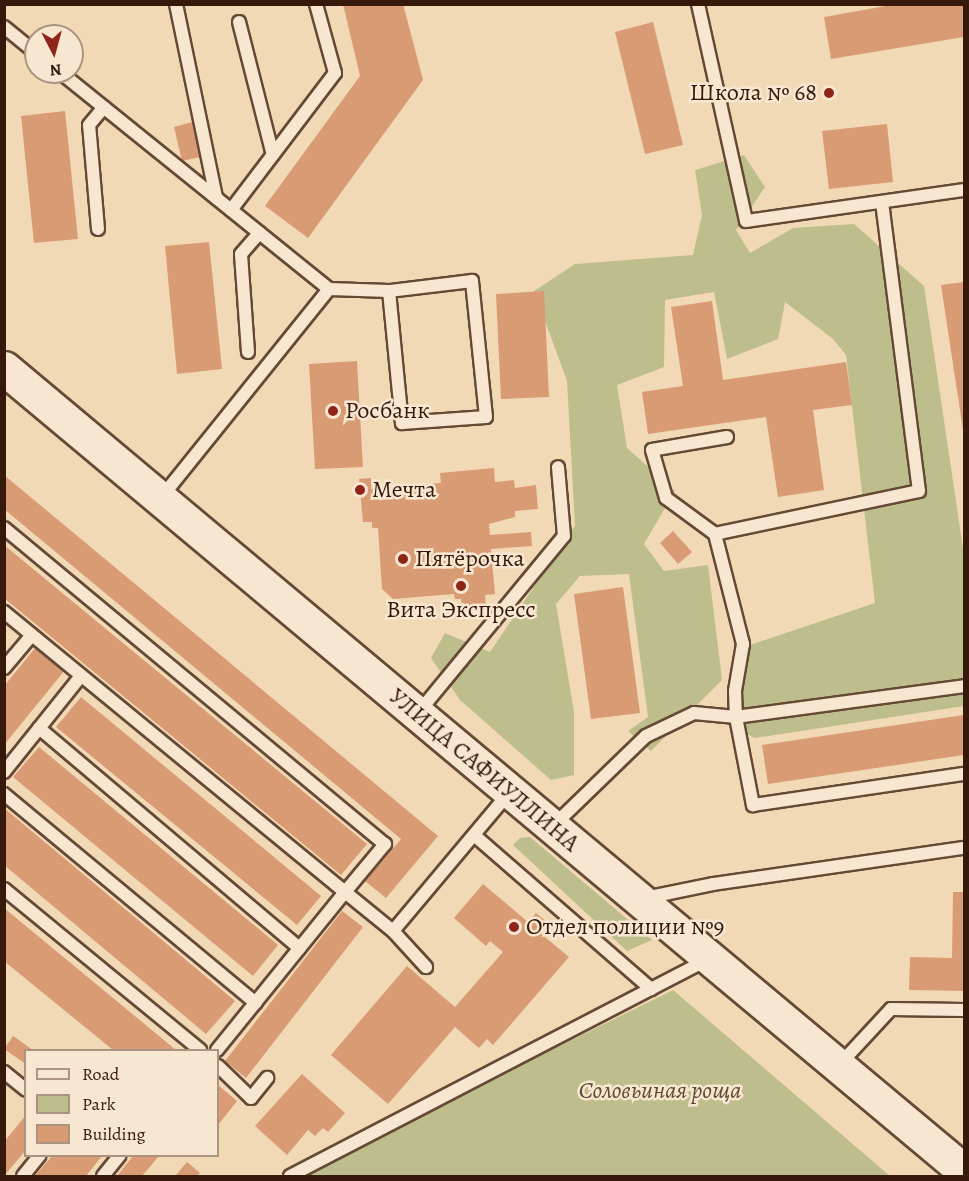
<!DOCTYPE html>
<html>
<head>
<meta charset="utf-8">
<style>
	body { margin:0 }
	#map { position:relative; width:969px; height:1181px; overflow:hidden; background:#f2d9b6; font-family:Alegreya,serif }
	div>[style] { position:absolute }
	.green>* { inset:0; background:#bebe8c }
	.building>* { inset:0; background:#d89b74 }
	.roads { filter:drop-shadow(2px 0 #654935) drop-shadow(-2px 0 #654935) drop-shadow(0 2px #654935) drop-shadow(0 -2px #654935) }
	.lane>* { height:12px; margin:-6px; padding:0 6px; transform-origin:6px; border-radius:6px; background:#f7e6d0 }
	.secondary>* { height:33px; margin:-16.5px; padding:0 16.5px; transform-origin:16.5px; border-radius:16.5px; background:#f7e6d0 }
	.dots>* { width:16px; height:16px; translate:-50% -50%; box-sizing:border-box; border:3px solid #f7e6d0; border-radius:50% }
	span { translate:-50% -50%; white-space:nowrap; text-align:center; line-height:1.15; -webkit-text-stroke:5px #f7e6d0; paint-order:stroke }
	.poi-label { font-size:24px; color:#36190a }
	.right { translate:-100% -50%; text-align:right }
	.left { translate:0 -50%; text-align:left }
	.street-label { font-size:24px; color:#36190a }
	.park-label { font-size:24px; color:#5f4b31; font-style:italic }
	.frame { position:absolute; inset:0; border:6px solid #36190a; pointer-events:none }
	.legend { position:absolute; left:24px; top:1049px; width:195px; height:108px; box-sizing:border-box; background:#f7e6d0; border:2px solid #aa9481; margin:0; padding:8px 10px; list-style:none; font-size:18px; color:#36190a }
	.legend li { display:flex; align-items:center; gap:12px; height:30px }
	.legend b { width:30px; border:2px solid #aa9481 }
	.north { position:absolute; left:24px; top:24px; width:60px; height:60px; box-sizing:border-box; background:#f7e6d0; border:2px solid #aa9481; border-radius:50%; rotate:174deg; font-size:16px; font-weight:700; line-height:24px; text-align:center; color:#36190a }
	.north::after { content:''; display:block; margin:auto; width:21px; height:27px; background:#8f2418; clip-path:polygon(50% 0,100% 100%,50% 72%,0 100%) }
</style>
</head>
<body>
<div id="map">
	<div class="green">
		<div style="clip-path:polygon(744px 155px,765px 187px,736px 230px,750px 253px,793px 228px,854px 224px,924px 286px,964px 555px,964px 706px,755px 738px,728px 725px,741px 648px,875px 603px,846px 355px,833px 339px,785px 302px,778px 339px,727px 359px,714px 292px,665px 300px,664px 367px,617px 385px,627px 448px,675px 491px,644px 544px,664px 571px,708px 565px,722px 680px,651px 751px,628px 731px,648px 717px,629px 574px,580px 576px,556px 604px,574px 712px,574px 775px,551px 780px,460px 700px,431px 658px,445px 633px,490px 652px,575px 526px,567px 381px,534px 291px,575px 264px,693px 255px,702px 215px,695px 170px)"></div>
		<div style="clip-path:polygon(530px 837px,652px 940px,627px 951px,513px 845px,520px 838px)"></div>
		<div style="clip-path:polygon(673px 990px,890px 1176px,297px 1176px)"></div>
	</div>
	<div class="building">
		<div style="clip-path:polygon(343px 4px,403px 4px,423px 80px,308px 238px,265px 206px,360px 76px)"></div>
		<div style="clip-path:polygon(897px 4px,964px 4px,964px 37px,831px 59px,824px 17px)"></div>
		<div style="clip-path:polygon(653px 22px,683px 145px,645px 154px,615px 32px)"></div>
		<div style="clip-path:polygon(65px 111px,78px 239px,34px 243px,21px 116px)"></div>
		<div style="clip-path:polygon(192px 122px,200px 157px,182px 161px,174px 127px)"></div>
		<div style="clip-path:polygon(887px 124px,893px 182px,829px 189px,822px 131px)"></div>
		<div style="clip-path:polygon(209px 242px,222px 369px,177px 374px,165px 246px)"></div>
		<div style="clip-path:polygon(964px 282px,964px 430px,963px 430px,941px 285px)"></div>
		<div style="clip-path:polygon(544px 291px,549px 397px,501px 399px,496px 294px)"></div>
		<div style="clip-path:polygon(712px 301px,723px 380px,846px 362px,852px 405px,813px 410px,824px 490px,778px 497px,766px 417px,648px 434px,642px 392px,683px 386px,671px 307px)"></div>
		<div style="clip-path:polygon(357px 361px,363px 467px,315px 469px,309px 364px)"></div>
		<div style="clip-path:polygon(494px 468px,495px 482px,514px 480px,515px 488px,536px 485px,538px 509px,515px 511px,515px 517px,489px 524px,490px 535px,531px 532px,532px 546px,491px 549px,495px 594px,485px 595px,486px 606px,462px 607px,461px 599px,455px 599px,454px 594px,393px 599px,382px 589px,378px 528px,372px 528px,372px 522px,363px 522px,359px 479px,371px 478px,371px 489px,441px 483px,440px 473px)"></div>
		<div style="clip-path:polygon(4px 475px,438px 836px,386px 898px,365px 881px,401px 839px,4px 509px)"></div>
		<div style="clip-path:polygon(673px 531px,692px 552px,678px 564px,660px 543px)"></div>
		<div style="clip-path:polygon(4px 545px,367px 844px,341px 875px,4px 598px)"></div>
		<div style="clip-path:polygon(623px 587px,640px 713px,591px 719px,574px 594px)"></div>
		<div style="clip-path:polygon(36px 647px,65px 670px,4px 745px,4px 686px)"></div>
		<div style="clip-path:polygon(81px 697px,321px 896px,297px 925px,56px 727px)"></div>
		<div style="clip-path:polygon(964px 715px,964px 755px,768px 784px,762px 745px)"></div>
		<div style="clip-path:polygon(39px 747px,278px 945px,253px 976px,13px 777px)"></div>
		<div style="clip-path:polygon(4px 808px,235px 1001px,206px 1034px,4px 865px)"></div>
		<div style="clip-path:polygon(483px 884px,528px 922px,536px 913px,547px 922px,539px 932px,569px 957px,493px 1045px,487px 1039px,479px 1048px,455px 1027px,388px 1104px,331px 1055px,407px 966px,455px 1007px,503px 952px,490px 941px,486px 946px,454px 918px)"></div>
		<div style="clip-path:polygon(953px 892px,964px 892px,964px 991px,909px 990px,910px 957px,952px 958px)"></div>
		<div style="clip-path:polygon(4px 908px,176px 1050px,113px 1050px,4px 961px)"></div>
		<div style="clip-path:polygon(342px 911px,363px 927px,246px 1078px,225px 1061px)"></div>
		<div style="clip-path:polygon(13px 1036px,33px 1050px,26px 1050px,26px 1064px,4px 1049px)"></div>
		<div style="clip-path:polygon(302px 1074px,345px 1113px,328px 1132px,323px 1128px,315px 1136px,308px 1130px,287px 1155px,255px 1126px)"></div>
		<div style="clip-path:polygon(218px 1085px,237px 1101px,218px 1125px)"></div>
		<div style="clip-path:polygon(26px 1115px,26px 1150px,4px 1176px,4px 1142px)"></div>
		<div style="clip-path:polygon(52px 1156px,102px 1156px,86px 1176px,35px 1176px)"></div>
		<div style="clip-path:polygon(133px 1156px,159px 1156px,142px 1176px,117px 1176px)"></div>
		<div style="clip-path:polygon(187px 1162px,200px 1173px,197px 1176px,176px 1175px)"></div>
	</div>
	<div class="roads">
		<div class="lane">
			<div style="left:176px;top:4px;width:198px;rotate:78.3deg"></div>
			<div style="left:698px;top:4px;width:222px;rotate:77.5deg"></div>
			<div style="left:746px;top:221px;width:220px;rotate:-8.1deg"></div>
			<div style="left:239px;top:22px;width:137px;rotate:75.7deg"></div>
			<div style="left:4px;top:27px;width:41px;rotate:39.1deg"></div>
			<div style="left:60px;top:72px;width:346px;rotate:38.9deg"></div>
			<div style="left:329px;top:289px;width:268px;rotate:128.8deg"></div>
			<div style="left:231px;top:210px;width:172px;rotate:-52.8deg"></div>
			<div style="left:335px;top:73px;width:72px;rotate:-105.4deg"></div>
			<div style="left:98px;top:229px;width:104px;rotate:-94.9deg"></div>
			<div style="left:89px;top:125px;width:23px;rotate:-50deg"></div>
			<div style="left:329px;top:289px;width:60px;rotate:1.9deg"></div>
			<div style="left:389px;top:291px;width:133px;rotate:84.4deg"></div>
			<div style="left:402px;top:423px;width:84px;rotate:-4.1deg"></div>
			<div style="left:486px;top:417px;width:137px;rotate:-95.9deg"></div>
			<div style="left:472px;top:281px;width:84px;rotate:173.1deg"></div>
			<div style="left:248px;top:352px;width:98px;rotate:-94.1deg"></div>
			<div style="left:241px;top:254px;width:28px;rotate:-49deg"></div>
			<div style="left:727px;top:437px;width:76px;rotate:170.2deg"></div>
			<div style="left:652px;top:450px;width:50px;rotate:73.7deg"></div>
			<div style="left:666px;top:498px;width:61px;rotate:36.3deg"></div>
			<div style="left:715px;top:534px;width:114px;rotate:75.7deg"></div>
			<div style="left:743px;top:644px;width:48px;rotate:99.7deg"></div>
			<div style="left:735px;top:691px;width:26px;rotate:88deg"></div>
			<div style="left:736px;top:717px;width:90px;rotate:79.1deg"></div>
			<div style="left:753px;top:805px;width:213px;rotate:-8.4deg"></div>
			<div style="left:4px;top:528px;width:495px;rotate:39.7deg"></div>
			<div style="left:385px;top:844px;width:62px;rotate:129.8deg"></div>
			<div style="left:345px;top:892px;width:441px;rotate:-140.6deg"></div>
			<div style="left:715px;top:534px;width:208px;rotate:-11.9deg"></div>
			<div style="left:919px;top:491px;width:291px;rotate:-97.3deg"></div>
			<div style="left:4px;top:668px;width:43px;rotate:-49.7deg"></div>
			<div style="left:418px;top:713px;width:229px;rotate:-50.5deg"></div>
			<div style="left:564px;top:536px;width:69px;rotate:-95deg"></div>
			<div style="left:39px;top:728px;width:341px;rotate:40.2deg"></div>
			<div style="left:4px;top:772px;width:123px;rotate:-51.3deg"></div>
			<div style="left:4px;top:794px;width:327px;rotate:39.7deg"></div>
			<div style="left:553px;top:826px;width:129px;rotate:-44.1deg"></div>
			<div style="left:646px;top:736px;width:53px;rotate:-25.6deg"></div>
			<div style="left:694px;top:713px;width:42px;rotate:5.4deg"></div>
			<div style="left:736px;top:717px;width:230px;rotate:-7.7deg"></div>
			<div style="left:474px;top:835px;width:235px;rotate:41deg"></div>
			<div style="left:4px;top:889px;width:254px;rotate:39.4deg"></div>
			<div style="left:645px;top:898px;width:69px;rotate:-11.6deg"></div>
			<div style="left:713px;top:884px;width:254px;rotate:-8.2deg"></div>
			<div style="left:393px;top:931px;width:49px;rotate:47.5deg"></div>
			<div style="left:217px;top:1050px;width:203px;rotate:-51deg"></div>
			<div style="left:345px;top:892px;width:62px;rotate:39.1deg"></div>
			<div style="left:393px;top:931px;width:180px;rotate:-50deg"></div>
			<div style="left:840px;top:1064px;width:75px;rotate:-47.2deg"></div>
			<div style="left:891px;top:1009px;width:73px;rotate:0.8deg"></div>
			<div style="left:218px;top:1066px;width:46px;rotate:44.1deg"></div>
			<div style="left:251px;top:1098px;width:26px;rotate:-51deg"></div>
			<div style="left:4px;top:1072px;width:28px;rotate:39deg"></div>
			<div style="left:23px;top:1176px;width:26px;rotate:-51deg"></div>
			<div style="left:103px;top:1176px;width:26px;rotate:-51deg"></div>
			<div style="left:290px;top:1176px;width:471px;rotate:-27.4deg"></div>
		</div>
		<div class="secondary">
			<div style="left:4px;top:368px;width:1252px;rotate:39.91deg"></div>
		</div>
	</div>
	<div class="dots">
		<div style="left:829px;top:93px;background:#8f2418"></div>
		<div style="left:333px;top:411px;background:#8f2418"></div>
		<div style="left:360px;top:490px;background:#8f2418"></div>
		<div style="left:403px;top:559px;background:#8f2418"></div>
		<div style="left:461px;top:586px;background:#8f2418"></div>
		<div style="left:514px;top:927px;background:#8f2418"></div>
	</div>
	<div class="poi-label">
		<span class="right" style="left:817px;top:93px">Школа № 68</span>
		<span class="left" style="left:345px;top:411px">Росбанк</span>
		<span class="left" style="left:372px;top:490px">Мечта</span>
		<span class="left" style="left:415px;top:559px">Пятёрочка</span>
		<span style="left:461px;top:610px">Вита Экспресс</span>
		<span class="left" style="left:526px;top:927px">Отдел полиции №9</span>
	</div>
	<div class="street-label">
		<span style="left:484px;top:770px;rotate:40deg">УЛИЦА САФИУЛЛИНА</span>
	</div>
	<div class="park-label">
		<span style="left:660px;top:1091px">Соловьиная роща</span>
	</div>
	<div class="frame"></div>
	<ul class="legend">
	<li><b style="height:8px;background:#f7e6d0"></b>Road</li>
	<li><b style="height:16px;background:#bebe8c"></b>Park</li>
	<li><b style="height:16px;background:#d89b74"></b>Building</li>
	</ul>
	<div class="north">N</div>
</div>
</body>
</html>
